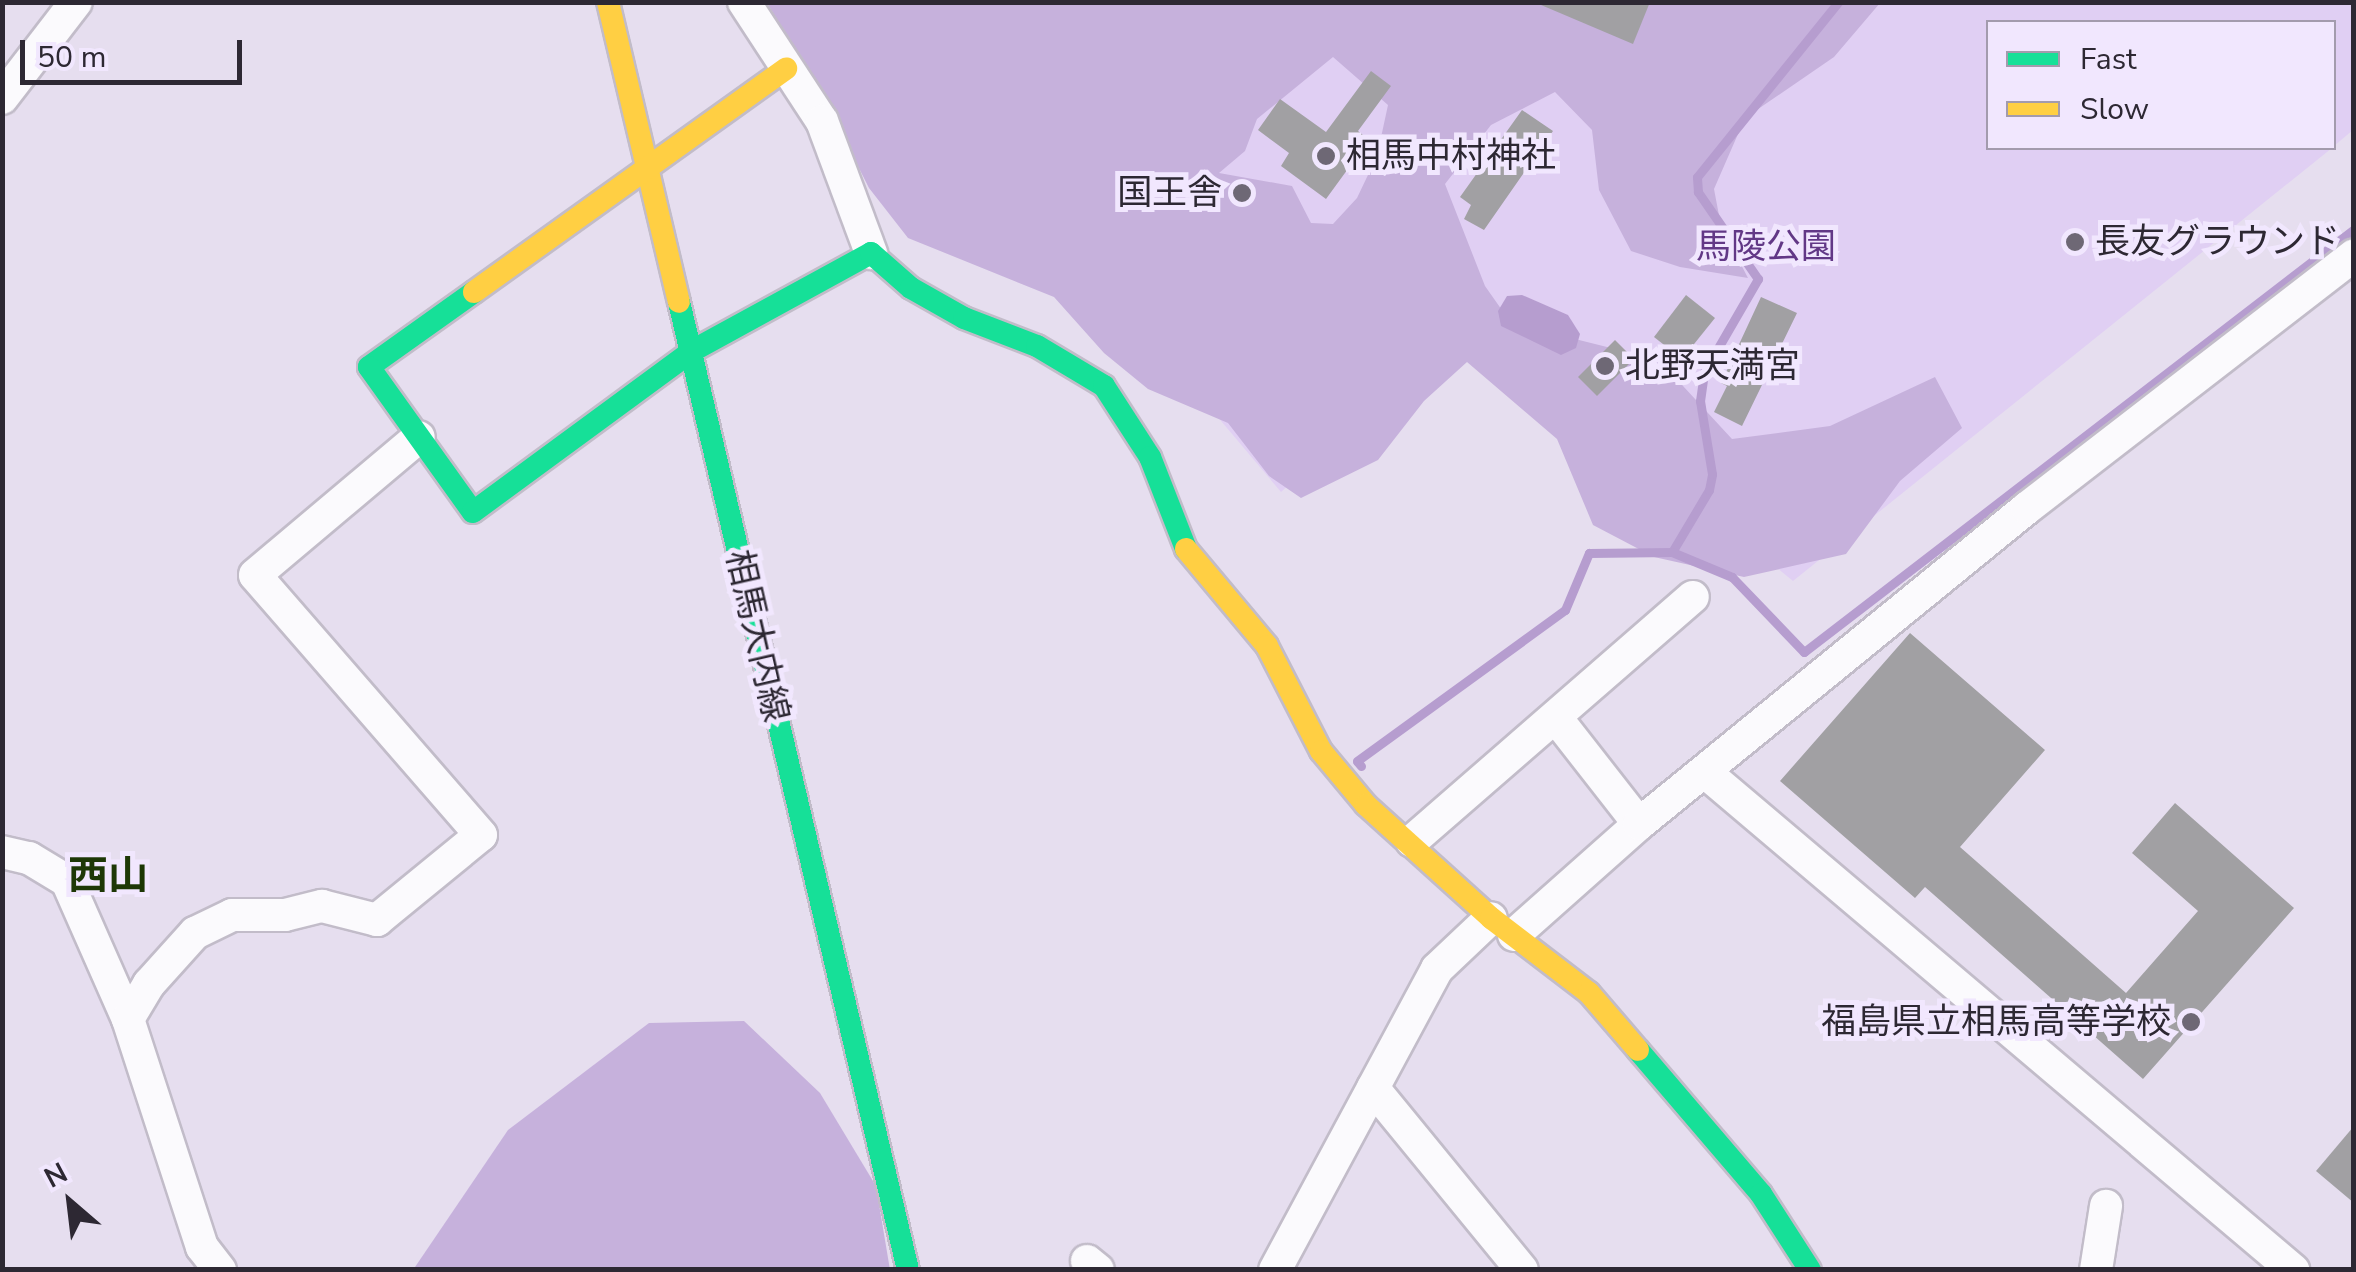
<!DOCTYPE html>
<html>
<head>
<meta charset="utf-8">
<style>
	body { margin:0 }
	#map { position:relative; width:2356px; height:1272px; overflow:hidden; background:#e6deef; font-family:"Nunito Sans","Noto Sans JP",sans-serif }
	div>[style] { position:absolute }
	.green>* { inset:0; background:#e0cff3 }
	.forest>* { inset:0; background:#c6b1dc }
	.water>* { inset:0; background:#b69dcf }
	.stream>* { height:9px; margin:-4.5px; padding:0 4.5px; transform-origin:4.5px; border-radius:4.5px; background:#b69dcf }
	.building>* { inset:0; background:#a1a0a3 }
	.roads { filter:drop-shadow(2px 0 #c2bcc9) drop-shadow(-2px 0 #c2bcc9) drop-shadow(0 2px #c2bcc9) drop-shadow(0 -2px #c2bcc9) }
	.street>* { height:32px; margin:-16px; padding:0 16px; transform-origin:16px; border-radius:16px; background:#fbfafd }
	.fast>* { height:22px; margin:-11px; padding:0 11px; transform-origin:11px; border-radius:11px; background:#16e098 }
	.slow>* { height:22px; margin:-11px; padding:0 11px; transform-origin:11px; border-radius:11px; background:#ffcf43 }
	.dots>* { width:28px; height:28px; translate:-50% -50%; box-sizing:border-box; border:5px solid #f1e7fe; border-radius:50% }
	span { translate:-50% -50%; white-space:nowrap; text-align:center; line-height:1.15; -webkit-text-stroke:10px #f1e7fe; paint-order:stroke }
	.poi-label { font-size:35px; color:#2d2833 }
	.left { translate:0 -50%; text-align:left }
	.right { translate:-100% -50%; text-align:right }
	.park-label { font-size:35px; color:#623886 }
	.street-label { font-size:35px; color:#2d2833 }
	.quarter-label { font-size:40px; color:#1e3807; font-weight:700 }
	.frame { position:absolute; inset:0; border:5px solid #2d2833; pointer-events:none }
	.legend { position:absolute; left:1986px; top:20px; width:350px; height:130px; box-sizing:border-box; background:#f1e7fe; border:2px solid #a39bad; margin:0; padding:12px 18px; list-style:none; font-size:30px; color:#2d2833 }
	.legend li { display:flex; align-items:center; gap:20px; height:50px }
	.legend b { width:50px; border:2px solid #a39bad }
	.north { position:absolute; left:20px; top:1152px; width:100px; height:100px; -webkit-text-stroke:8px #f1e7fe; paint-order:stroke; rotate:332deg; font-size:28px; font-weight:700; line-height:40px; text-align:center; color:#2d2833 }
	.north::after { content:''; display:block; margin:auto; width:35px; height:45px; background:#2d2833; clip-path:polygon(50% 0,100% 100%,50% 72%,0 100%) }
	.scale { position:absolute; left:20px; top:40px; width:222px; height:45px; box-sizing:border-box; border:5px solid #2d2833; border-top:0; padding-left:12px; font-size:30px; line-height:35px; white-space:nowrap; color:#2d2833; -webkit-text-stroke:8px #f1e7fe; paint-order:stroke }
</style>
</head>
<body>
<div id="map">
	<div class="green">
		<div style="clip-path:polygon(868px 3px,2353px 3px,2353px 130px,2334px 146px,2334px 22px,1988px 22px,1988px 148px,2332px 148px,1793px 581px,1471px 320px,1281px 492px)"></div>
	</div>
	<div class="forest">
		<div style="clip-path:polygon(evenodd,767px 3px,1880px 3px,1834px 57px,1745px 118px,1714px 189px,1721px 226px,1748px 278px,1680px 267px,1631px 251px,1599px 190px,1592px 130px,1555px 92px,1491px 125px,1445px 184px,1485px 286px,1511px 323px,1659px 360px,1732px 439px,1830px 426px,1935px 377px,1962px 428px,1900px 481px,1846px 554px,1744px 577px,1654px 557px,1593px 525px,1557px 439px,1467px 362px,1424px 401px,1378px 460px,1301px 498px,1269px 476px,1228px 423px,1148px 389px,1104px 353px,1054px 297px,908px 238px,869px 188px,822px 95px,767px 3px,1333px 57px,1388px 105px,1377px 156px,1357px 198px,1333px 224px,1311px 223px,1292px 186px,1219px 173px,1245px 151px,1257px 119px,1333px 57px)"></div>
		<div style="clip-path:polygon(744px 1021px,820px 1093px,876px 1186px,890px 1270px,413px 1270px,508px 1130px,649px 1023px)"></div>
	</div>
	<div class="water">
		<div style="clip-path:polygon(1522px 295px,1568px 315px,1580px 334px,1576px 348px,1561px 355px,1501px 326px,1498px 311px,1507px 296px)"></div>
	</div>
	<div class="stream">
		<div style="left:1672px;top:552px;width:72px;rotate:-59.2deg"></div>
		<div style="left:1709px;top:490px;width:16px;rotate:-79deg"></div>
		<div style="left:1712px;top:474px;width:74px;rotate:-99.3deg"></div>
		<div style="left:1700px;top:401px;width:29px;rotate:-82deg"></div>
		<div style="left:1704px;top:372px;width:108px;rotate:-59.9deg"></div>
		<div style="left:1758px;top:279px;width:106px;rotate:-124.6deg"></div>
		<div style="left:1698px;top:192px;width:15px;rotate:-94deg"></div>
		<div style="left:1697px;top:177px;width:225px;rotate:-51.1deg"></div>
		<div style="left:1361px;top:766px;width:6px;rotate:-129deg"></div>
		<div style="left:1357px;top:761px;width:257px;rotate:-36deg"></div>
		<div style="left:1565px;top:610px;width:62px;rotate:-67.2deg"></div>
		<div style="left:1589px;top:553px;width:83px;rotate:-0.7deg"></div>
		<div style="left:1672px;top:552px;width:65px;rotate:22.6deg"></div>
		<div style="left:1732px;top:577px;width:104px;rotate:46.2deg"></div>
		<div style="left:1804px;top:652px;width:694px;rotate:-37.56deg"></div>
	</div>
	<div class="building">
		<div style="clip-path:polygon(1534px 2px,1650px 2px,1633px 44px)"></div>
		<div style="clip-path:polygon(1371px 71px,1391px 86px,1358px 131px,1369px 140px,1326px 199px,1281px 166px,1289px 153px,1258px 130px,1280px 99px,1326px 132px)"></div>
		<div style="clip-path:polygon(1522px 110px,1553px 131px,1484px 230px,1464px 219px,1471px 205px,1460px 197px)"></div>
		<div style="clip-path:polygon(1686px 295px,1715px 318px,1682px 359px,1654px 337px)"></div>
		<div style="clip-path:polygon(1761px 297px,1797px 313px,1742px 426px,1714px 412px,1727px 386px,1721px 383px)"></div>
		<div style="clip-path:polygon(1615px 340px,1634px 359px,1597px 396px,1578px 377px)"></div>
		<div style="clip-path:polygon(1910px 633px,2045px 750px,1960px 847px,2126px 993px,2198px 911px,2132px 853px,2175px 803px,2294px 908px,2143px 1079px,1925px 887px,1915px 898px,1780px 781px)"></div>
		<div style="clip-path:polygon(2354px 1126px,2354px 1203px,2316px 1171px)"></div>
	</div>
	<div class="roads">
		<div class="street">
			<div style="left:744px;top:2px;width:142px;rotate:56.8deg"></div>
			<div style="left:822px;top:121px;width:141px;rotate:69.6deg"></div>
			<div style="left:2px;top:98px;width:121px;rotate:-52.4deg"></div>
			<div style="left:1557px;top:719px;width:133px;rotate:52deg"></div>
			<div style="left:1705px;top:772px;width:771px;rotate:40.26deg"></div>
			<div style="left:1412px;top:841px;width:372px;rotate:-41deg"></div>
			<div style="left:2px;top:852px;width:28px;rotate:13deg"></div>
			<div style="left:29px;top:858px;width:44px;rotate:31.2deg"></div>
			<div style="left:67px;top:881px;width:151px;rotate:66.2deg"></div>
			<div style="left:1514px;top:935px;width:167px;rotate:-41.6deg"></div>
			<div style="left:1639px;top:824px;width:500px;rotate:-39.16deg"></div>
			<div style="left:2027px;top:508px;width:413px;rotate:-37.7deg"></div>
			<div style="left:1373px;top:1088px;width:235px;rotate:50.7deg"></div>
			<div style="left:1087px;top:1261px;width:14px;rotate:39deg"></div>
			<div style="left:220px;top:1270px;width:29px;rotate:-128deg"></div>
			<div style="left:202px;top:1247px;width:240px;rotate:-108deg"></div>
			<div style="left:128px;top:1019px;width:41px;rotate:-59deg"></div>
			<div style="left:149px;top:984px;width:69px;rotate:-48deg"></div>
			<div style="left:195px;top:933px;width:41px;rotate:-25.9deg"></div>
			<div style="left:232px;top:915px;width:53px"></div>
			<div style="left:285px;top:915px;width:38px;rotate:-14deg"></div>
			<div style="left:322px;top:906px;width:57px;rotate:14.3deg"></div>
			<div style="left:377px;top:920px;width:134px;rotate:-39.3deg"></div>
			<div style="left:481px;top:835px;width:344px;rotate:-131deg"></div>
			<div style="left:255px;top:575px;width:214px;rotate:-40.1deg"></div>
			<div style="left:1275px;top:1270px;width:342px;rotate:-61.7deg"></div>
			<div style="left:1437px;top:969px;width:74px;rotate:-43.4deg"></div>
			<div style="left:2096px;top:1270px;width:65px;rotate:-81.1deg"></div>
		</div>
		<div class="fast">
			<div style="left:474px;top:292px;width:129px;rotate:144.5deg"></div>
			<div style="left:369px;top:367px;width:178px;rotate:54.4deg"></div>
			<div style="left:473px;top:512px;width:272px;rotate:-36.3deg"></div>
			<div style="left:692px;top:351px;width:204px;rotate:-28.7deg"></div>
			<div style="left:871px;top:253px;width:53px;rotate:41.2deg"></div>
			<div style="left:911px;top:288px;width:61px;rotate:29.5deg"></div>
			<div style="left:964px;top:318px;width:78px;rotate:21deg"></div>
			<div style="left:1037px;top:346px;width:78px;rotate:30.8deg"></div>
			<div style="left:1104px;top:386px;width:85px;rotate:57.1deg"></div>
			<div style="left:1150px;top:457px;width:99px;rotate:68.6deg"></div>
			<div style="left:679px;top:302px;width:995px;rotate:76.69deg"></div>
			<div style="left:1638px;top:1050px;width:189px;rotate:49.5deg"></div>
			<div style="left:1761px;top:1194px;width:90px;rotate:57.2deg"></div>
		</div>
		<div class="slow">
			<div style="left:608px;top:2px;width:308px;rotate:76.7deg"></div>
			<div style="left:474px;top:292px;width:384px;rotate:-35.6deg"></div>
			<div style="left:1186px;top:549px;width:126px;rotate:50.1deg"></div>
			<div style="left:1267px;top:646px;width:118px;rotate:62.8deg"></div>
			<div style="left:1321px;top:751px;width:70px;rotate:50.2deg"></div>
			<div style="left:1366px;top:805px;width:169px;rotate:42.1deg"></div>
			<div style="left:1491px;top:918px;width:123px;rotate:37.4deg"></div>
			<div style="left:1589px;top:993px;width:75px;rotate:49.3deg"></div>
		</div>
	</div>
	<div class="dots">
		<div style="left:1326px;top:156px;background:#6e6875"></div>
		<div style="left:1242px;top:193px;background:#6e6875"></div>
		<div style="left:2075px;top:242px;background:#6e6875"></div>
		<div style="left:1605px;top:366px;background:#6e6875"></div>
		<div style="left:2191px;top:1022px;background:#6e6875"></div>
	</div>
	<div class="poi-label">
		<span class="left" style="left:1346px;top:156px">相馬中村神社</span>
		<span class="right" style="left:1222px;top:193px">国王舎</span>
		<span class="left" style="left:2095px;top:242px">長友グラウンド</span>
		<span class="left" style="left:1625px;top:366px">北野天満宮</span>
		<span class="right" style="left:2171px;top:1022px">福島県立相馬高等学校</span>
	</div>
	<div class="park-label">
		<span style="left:1766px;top:247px">馬陵公園</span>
	</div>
	<div class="street-label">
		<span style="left:757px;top:636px;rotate:77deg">相馬大内線</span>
	</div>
	<div class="quarter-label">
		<span style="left:108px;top:876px">西山</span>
	</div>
	<div class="frame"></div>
	<ul class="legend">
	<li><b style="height:12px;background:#16e098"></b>Fast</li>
	<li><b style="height:12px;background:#ffcf43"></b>Slow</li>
	</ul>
	<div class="north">N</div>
	<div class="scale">50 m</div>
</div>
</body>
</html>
